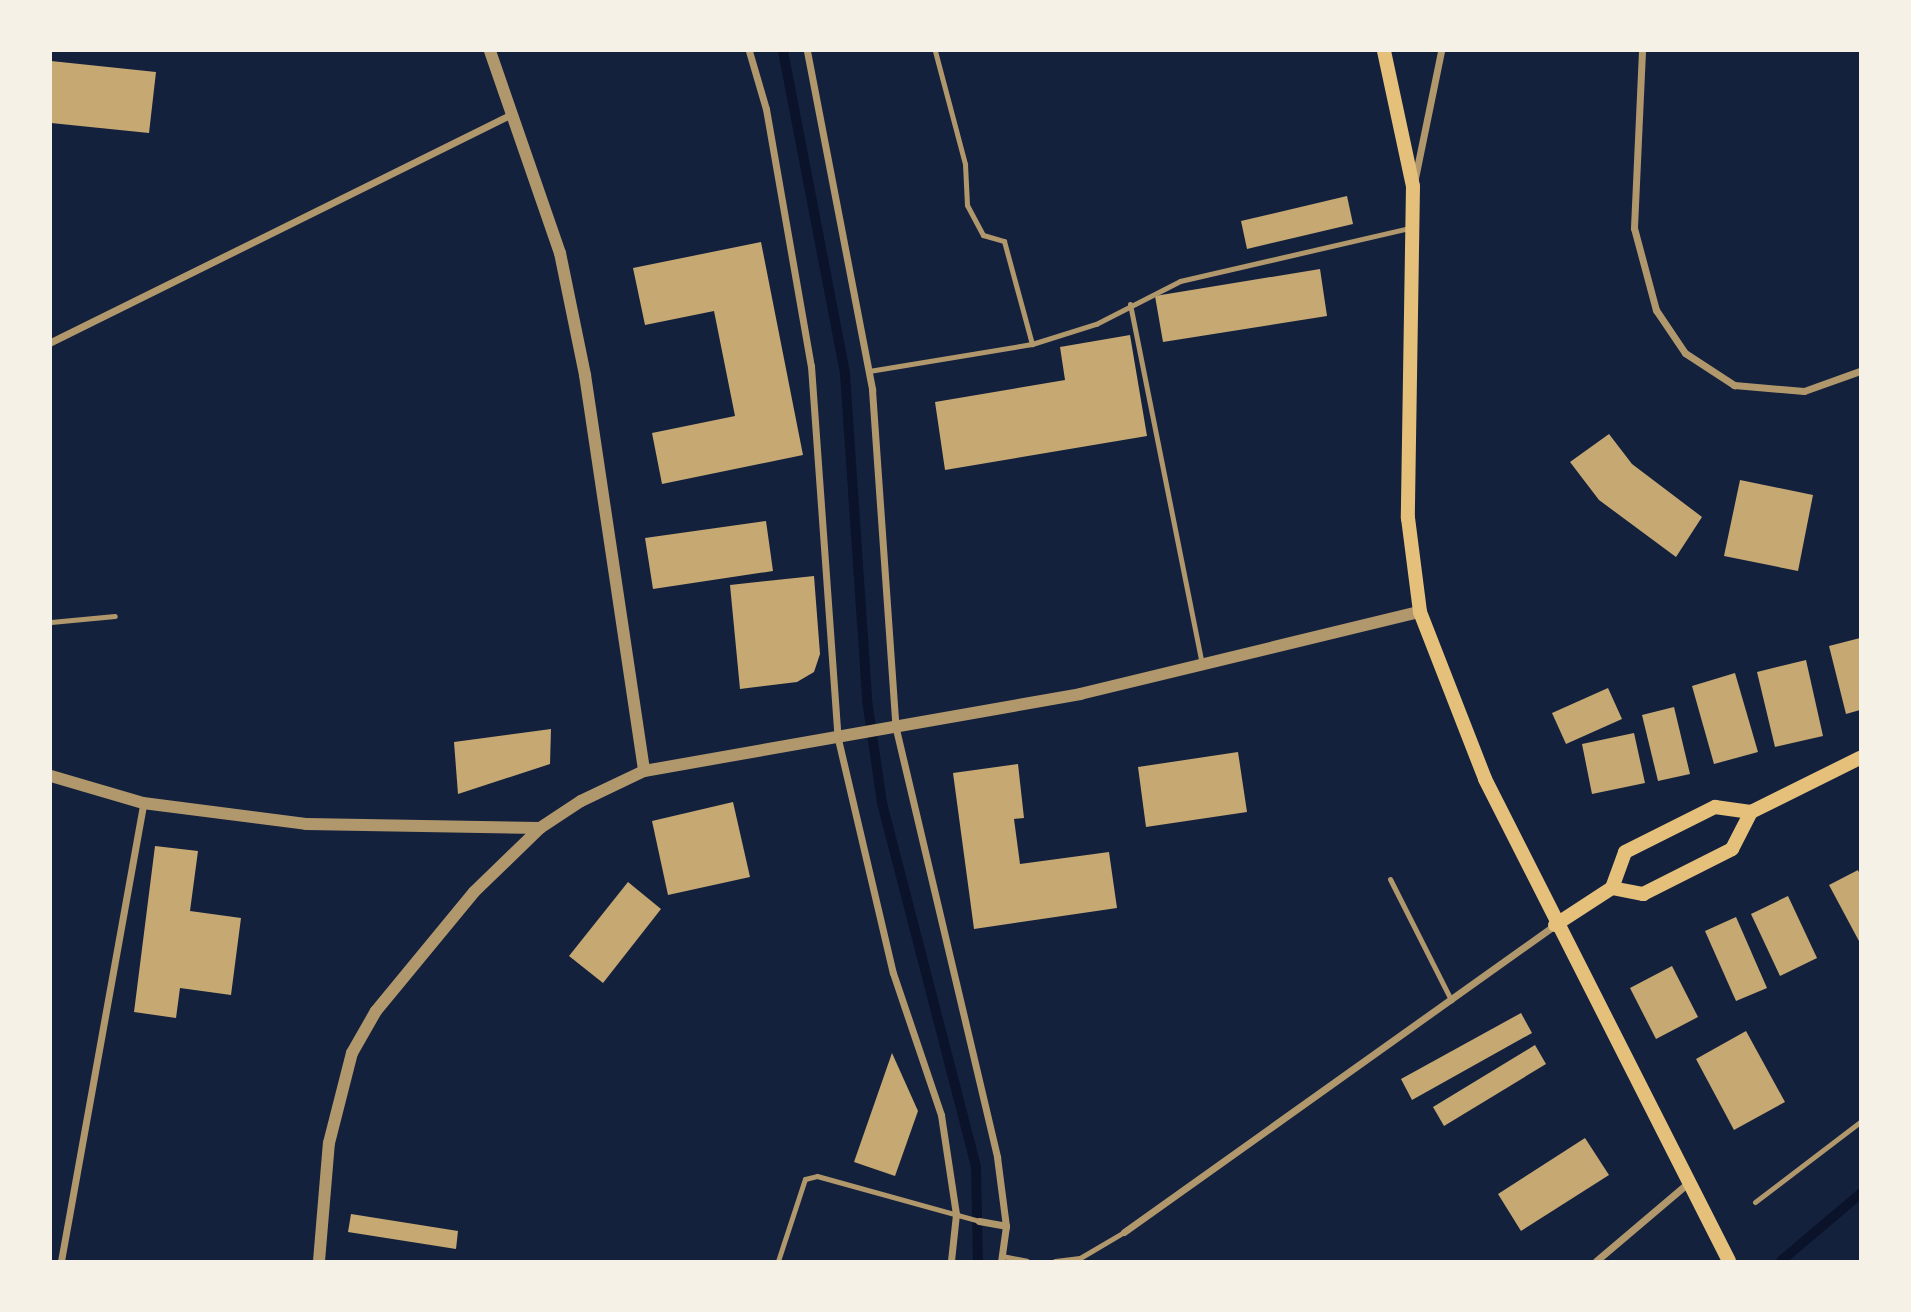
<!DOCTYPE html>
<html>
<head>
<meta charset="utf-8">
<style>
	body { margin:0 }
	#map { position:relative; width:1911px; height:1312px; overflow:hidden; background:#14213d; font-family:"PT Sans",sans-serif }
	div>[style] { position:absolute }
	.stream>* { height:10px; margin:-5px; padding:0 5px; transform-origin:5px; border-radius:5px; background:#0b132b }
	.building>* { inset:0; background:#c6a872 }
	.service>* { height:5px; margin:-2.5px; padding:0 2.5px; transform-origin:2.5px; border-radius:2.5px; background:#b1986c }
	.minor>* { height:7px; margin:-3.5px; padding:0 3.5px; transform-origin:3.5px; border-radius:3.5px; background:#b1986c }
	.tertiary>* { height:12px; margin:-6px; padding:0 6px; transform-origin:6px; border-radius:6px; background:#b1986c }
	.secondary>* { height:14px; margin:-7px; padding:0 7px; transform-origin:7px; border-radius:7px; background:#e5c07b }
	span { translate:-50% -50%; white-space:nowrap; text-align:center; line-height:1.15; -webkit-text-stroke:5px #f6f1e7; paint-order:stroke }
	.frame { position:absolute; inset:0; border:52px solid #f6f1e7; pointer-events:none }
</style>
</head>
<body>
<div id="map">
	<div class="stream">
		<div style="left:783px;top:51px;width:329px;rotate:79.1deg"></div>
		<div style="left:845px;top:374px;width:327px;rotate:86.1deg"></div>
		<div style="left:867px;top:700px;width:104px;rotate:81.7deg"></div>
		<div style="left:882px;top:803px;width:376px;rotate:75.5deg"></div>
		<div style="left:976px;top:1167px;width:94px;rotate:88.8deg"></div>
		<div style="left:1781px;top:1261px;width:104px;rotate:-40.3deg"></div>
	</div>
	<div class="building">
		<div style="clip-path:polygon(51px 61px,156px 72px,149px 133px,51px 123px)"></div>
		<div style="clip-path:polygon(1347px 196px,1353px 224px,1247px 249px,1241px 221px)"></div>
		<div style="clip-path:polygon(761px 242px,803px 455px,662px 484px,652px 433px,735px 416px,714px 311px,645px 325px,633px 268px)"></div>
		<div style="clip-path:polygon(1320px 269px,1327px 316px,1163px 342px,1155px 296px)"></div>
		<div style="clip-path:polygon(1130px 335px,1147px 436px,945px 470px,935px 402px,1065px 380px,1060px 347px)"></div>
		<div style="clip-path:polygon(1609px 434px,1632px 464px,1702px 517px,1676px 557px,1599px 500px,1570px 462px)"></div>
		<div style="clip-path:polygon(1740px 480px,1813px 495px,1798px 571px,1724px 556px)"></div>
		<div style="clip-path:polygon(766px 521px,773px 571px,653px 589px,645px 538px)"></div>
		<div style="clip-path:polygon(814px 576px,820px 654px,814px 672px,797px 682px,740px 689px,730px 585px)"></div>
		<div style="clip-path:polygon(1860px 638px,1860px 710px,1846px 714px,1829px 646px)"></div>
		<div style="clip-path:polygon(1806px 660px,1823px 736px,1775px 747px,1757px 672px)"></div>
		<div style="clip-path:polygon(1735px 673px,1758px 752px,1714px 764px,1692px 686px)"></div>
		<div style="clip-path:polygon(1608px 688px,1622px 719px,1566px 744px,1552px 713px)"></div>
		<div style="clip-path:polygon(1674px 707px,1690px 774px,1658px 781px,1642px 715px)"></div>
		<div style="clip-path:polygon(551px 729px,550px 764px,458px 794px,454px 742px)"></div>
		<div style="clip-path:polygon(1634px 733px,1645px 783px,1592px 794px,1582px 744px)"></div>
		<div style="clip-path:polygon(1238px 752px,1247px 812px,1146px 827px,1138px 767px)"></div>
		<div style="clip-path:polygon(1018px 764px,1024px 818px,1014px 819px,1020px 864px,1109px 852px,1117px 908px,974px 929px,953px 773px)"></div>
		<div style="clip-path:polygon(733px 802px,750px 877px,668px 895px,652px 821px)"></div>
		<div style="clip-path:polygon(155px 846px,198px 851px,190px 911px,241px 918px,231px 995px,180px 988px,176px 1018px,134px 1012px)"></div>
		<div style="clip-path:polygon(1858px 870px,1860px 875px,1860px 943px,1829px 885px)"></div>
		<div style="clip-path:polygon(628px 882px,661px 909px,603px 983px,569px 956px)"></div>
		<div style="clip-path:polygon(1788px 896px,1817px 958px,1780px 976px,1751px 914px)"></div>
		<div style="clip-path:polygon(1736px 917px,1767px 988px,1736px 1001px,1705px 931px)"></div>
		<div style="clip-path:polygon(1672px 966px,1698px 1017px,1656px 1039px,1630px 988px)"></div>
		<div style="clip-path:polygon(1521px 1013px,1532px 1033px,1412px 1100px,1401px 1079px)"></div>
		<div style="clip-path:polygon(1746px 1031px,1785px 1102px,1734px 1130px,1696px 1059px)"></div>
		<div style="clip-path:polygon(1535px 1045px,1546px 1064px,1444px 1126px,1433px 1107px)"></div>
		<div style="clip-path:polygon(892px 1053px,918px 1111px,895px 1176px,854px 1162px)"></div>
		<div style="clip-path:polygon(1585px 1138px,1609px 1175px,1521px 1231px,1498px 1194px)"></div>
		<div style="clip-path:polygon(351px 1214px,458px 1231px,456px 1249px,348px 1232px)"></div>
	</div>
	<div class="service">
		<div style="left:935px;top:51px;width:117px;rotate:75.1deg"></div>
		<div style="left:965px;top:164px;width:41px;rotate:87.2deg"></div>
		<div style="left:967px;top:205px;width:34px;rotate:62deg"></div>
		<div style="left:983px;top:235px;width:22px;rotate:16deg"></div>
		<div style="left:1004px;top:241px;width:107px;rotate:74.8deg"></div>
		<div style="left:1130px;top:304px;width:368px;rotate:78.7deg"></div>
		<div style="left:869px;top:371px;width:165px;rotate:-9.4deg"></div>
		<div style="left:1032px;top:344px;width:67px;rotate:-17.4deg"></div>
		<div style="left:1096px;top:324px;width:94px;rotate:-27.1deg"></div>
		<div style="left:1180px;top:281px;width:236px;rotate:-13deg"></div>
		<div style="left:51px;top:622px;width:64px;rotate:-5.4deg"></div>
		<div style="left:1390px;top:879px;width:136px;rotate:63.2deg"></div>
		<div style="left:1755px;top:1202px;width:132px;rotate:-37.3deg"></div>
		<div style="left:1002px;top:1256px;width:25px;rotate:11deg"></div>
		<div style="left:778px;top:1261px;width:86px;rotate:-71.8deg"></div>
		<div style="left:805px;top:1179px;width:12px;rotate:-14deg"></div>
		<div style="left:817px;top:1176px;width:168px;rotate:15.5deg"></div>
		<div style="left:1055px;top:1261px;width:25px;rotate:-7deg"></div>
		<div style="left:1080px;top:1258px;width:51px;rotate:-30.6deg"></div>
	</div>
	<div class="minor">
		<div style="left:749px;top:51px;width:60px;rotate:73.7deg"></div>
		<div style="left:766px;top:109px;width:261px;rotate:80.1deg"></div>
		<div style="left:811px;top:366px;width:374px;rotate:85.9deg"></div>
		<div style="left:838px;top:739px;width:240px;rotate:76.8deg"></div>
		<div style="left:893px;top:973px;width:150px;rotate:71.3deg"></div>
		<div style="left:941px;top:1115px;width:100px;rotate:81.4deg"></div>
		<div style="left:956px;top:1214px;width:47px;rotate:96.1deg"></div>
		<div style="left:807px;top:51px;width:345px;rotate:79.1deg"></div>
		<div style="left:872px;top:390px;width:340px;rotate:86deg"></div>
		<div style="left:896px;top:729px;width:440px;rotate:76.7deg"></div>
		<div style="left:997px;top:1157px;width:70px;rotate:82.6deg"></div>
		<div style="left:1006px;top:1226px;width:35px;rotate:98deg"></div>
		<div style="left:1642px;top:51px;width:177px;rotate:92.6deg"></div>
		<div style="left:1634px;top:228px;width:85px;rotate:75deg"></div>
		<div style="left:1656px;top:310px;width:52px;rotate:56deg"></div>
		<div style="left:1685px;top:353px;width:59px;rotate:33.1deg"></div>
		<div style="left:1734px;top:385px;width:70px;rotate:4.9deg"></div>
		<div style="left:1804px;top:391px;width:59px;rotate:-19.7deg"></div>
		<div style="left:1415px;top:178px;width:130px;rotate:-78.4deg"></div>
		<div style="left:51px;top:342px;width:514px;rotate:-26.32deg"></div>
		<div style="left:979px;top:1221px;width:27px;rotate:10deg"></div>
		<div style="left:1124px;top:1232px;width:529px;rotate:-35.46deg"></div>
		<div style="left:61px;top:1261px;width:465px;rotate:-79.8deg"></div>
		<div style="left:1596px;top:1261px;width:121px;rotate:-40.3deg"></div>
	</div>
	<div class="tertiary">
		<div style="left:490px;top:51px;width:214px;rotate:70.9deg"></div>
		<div style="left:560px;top:253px;width:125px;rotate:78.4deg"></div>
		<div style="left:585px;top:375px;width:400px;rotate:81.5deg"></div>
		<div style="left:51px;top:776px;width:96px;rotate:16.4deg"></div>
		<div style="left:143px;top:803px;width:164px;rotate:7.3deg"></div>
		<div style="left:306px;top:824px;width:234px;rotate:1deg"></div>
		<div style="left:319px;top:1261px;width:118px;rotate:-85.2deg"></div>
		<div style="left:329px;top:1143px;width:93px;rotate:-75.7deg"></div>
		<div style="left:352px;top:1053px;width:48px;rotate:-60.3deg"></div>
		<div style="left:376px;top:1011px;width:154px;rotate:-50.5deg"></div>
		<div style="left:474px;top:892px;width:92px;rotate:-44.1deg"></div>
		<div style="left:540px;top:828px;width:49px;rotate:-33.4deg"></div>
		<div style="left:581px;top:801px;width:70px;rotate:-25.5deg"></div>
		<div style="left:644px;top:771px;width:443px;rotate:-10deg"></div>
		<div style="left:1080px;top:694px;width:350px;rotate:-13.6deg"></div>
	</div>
	<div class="secondary">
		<div style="left:1384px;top:51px;width:138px;rotate:77.9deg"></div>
		<div style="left:1413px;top:186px;width:332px;rotate:90.9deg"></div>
		<div style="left:1408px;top:518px;width:95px;rotate:82.7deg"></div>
		<div style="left:1420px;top:612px;width:179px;rotate:68.7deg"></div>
		<div style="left:1485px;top:779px;width:540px;rotate:63.15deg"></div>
		<div style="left:1612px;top:888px;width:32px;rotate:11deg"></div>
		<div style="left:1643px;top:894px;width:100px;rotate:-26.8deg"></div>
		<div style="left:1732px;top:849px;width:42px;rotate:-62.8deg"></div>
		<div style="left:1555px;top:925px;width:68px;rotate:-33deg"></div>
		<div style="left:1612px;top:888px;width:38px;rotate:-70deg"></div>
		<div style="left:1625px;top:852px;width:101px;rotate:-26.6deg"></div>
		<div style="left:1715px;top:807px;width:36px;rotate:8deg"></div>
		<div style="left:1751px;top:812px;width:122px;rotate:-26.4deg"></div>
	</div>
	<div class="frame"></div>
</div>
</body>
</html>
